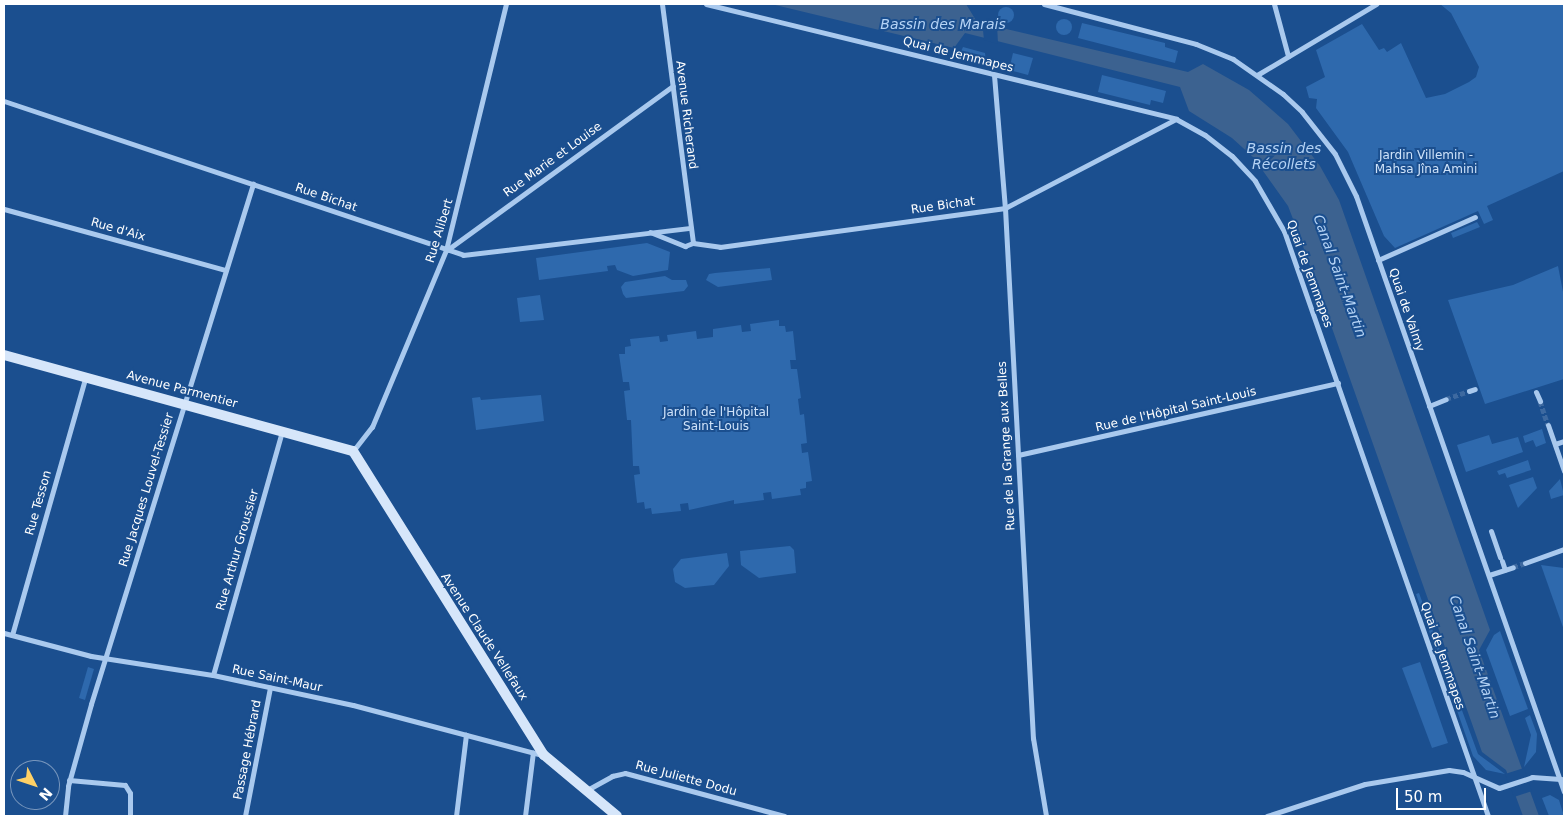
<!DOCTYPE html>
<html>
<head>
<meta charset="utf-8">
<style>
	body { margin:0 }
	#map { position:relative; width:1568px; height:820px; overflow:hidden; background:#1b4f8f; font-family:"DejaVu Sans",sans-serif }
	div>[style] { position:absolute }
	.green>* { inset:0; background:#2e69ad }
	.round { border-radius:50% }
	.water>* { inset:0; background:#3c6290 }
	.pier>* { inset:0; background:#1b4f8f }
	.street-tunnel>* { height:5px; margin-top:-2.5px; transform-origin:0; background:repeating-linear-gradient(90deg,#3d69a0 0 5px,transparent 0 7.5px) }
	.street>* { height:5px; margin:-2.5px; padding:0 2.5px; transform-origin:2.5px; border-radius:2.5px; background:#a9c9ee }
	.secondary>* { height:10px; margin:-5px; padding:0 5px; transform-origin:5px; border-radius:5px; background:#d6e6fa }
	span { translate:-50% -50%; white-space:nowrap; text-align:center; line-height:1.15; -webkit-text-stroke:4px #1b4f8f; paint-order:stroke }
	.street-label { font-size:12px; color:#fff }
	.park-label { font-size:12px; color:#cfe3fa }
	.water-label { font-size:14px; color:#b5d3f5; font-style:italic }
	.frame { position:absolute; inset:0; border:5px solid #fff; pointer-events:none }
	.north { position:absolute; left:10px; top:760px; width:50px; height:50px; box-sizing:border-box; background:#1b4f8f; border:1px solid #7695bc; border-radius:50%; rotate:131deg; font-size:14px; font-weight:700; line-height:20px; text-align:center; color:#fff }
	.north::after { content:''; display:block; margin:auto; width:18px; height:22px; background:#ffd166; clip-path:polygon(50% 0,100% 100%,50% 72%,0 100%) }
	.scale { position:absolute; left:1396px; top:788px; width:90px; height:22px; box-sizing:border-box; border:2px solid #fff; border-top:0; padding-left:6px; font-size:15px; line-height:18px; white-space:nowrap; color:#fff; -webkit-text-stroke:4px #1b4f8f; paint-order:stroke }
</style>
</head>
<body>
<div id="map">
	<div class="green">
		<div style="clip-path:polygon(1440px 4px,1564px 4px,1564px 171px,1487px 206px,1493px 220px,1484px 224px,1478px 211px,1395px 248px,1384px 236px,1348px 152px,1316px 108px,1317px 99px,1309px 98px,1306px 87px,1325px 77px,1316px 50px,1362px 24px,1379px 50px,1384px 48px,1387px 52px,1401px 43px,1426px 98px,1445px 94px,1469px 82px,1476px 77px,1479px 67px,1451px 13px)"></div>
		<div class="round" style="left:998px;top:7px;width:16px;height:16px"></div>
		<div class="round" style="left:1056px;top:19px;width:16px;height:16px"></div>
		<div style="clip-path:polygon(1082px 23px,1165px 43px,1165px 47px,1178px 51px,1175px 63px,1078px 38px)"></div>
		<div style="clip-path:polygon(963px 47px,985px 53px,986px 65px,958px 58px)"></div>
		<div style="clip-path:polygon(1013px 53px,1033px 58px,1028px 75px,1009px 70px)"></div>
		<div style="clip-path:polygon(1102px 75px,1166px 91px,1163px 103px,1151px 100px,1150px 105px,1098px 92px)"></div>
		<div style="clip-path:polygon(1477px 222px,1480px 227px,1453px 238px,1451px 233px)"></div>
		<div style="clip-path:polygon(647px 243px,670px 252px,668px 270px,633px 276px,617px 270px,615px 265px,607px 266px,608px 271px,539px 280px,536px 258px)"></div>
		<div style="clip-path:polygon(1558px 266px,1564px 297px,1564px 379px,1485px 404px,1448px 300px,1513px 285px)"></div>
		<div style="clip-path:polygon(770px 268px,772px 280px,718px 287px,706px 280px,709px 274px,715px 273px)"></div>
		<div style="clip-path:polygon(665px 276px,672px 280px,686px 280px,688px 286px,684px 291px,626px 298px,623px 294px,621px 287px,625px 282px)"></div>
		<div style="clip-path:polygon(540px 295px,544px 320px,520px 322px,517px 298px)"></div>
		<div style="clip-path:polygon(779px 320px,779px 326px,785px 326px,786px 332px,793px 331px,796px 360px,790px 360px,791px 369px,797px 369px,801px 398px,798px 399px,800px 415px,804px 414px,807px 443px,801px 444px,802px 453px,808px 452px,812px 481px,806px 482px,806px 488px,800px 489px,801px 495px,772px 499px,771px 492px,763px 493px,764px 500px,734px 504px,734px 500px,689px 510px,688px 503px,680px 504px,681px 511px,652px 514px,651px 508px,645px 509px,644px 502px,637px 503px,634px 475px,640px 474px,639px 466px,633px 466px,631px 420px,627px 420px,624px 391px,630px 390px,629px 382px,623px 382px,619px 354px,625px 354px,625px 347px,631px 346px,630px 339px,659px 336px,660px 342px,668px 341px,667px 335px,696px 331px,697px 339px,713px 337px,713px 329px,741px 325px,742px 332px,751px 331px,750px 324px)"></div>
		<div style="clip-path:polygon(541px 395px,544px 421px,476px 430px,472px 398px,480px 397px,481px 400px)"></div>
		<div style="clip-path:polygon(1542px 429px,1546px 443px,1536px 447px,1533px 440px,1525px 443px,1523px 436px)"></div>
		<div style="clip-path:polygon(1489px 435px,1492px 444px,1518px 437px,1523px 452px,1466px 472px,1457px 445px)"></div>
		<div style="clip-path:polygon(1528px 460px,1531px 470px,1507px 478px,1505px 473px,1499px 475px,1497px 471px)"></div>
		<div style="clip-path:polygon(1533px 477px,1537px 488px,1518px 508px,1509px 485px)"></div>
		<div style="clip-path:polygon(1560px 479px,1564px 495px,1551px 499px,1549px 491px)"></div>
		<div style="clip-path:polygon(790px 546px,794px 550px,796px 573px,759px 578px,741px 565px,740px 551px)"></div>
		<div style="clip-path:polygon(727px 553px,729px 566px,714px 585px,685px 588px,675px 582px,673px 569px,681px 559px)"></div>
		<div style="clip-path:polygon(1541px 565px,1564px 568px,1564px 630px,1559px 616px)"></div>
		<div style="clip-path:polygon(1419px 593px,1478px 754px,1505px 774px,1486px 770px,1473px 756px,1416px 594px)"></div>
		<div style="clip-path:polygon(1500px 631px,1528px 709px,1510px 716px,1486px 650px,1494px 635px)"></div>
		<div style="clip-path:polygon(1420px 662px,1448px 743px,1432px 748px,1402px 668px)"></div>
		<div style="clip-path:polygon(88px 667px,94px 669px,85px 700px,79px 698px)"></div>
		<div style="clip-path:polygon(1530px 715px,1537px 734px,1536px 752px,1524px 767px,1531px 735px,1525px 718px)"></div>
		<div style="clip-path:polygon(1550px 795px,1559px 800px,1564px 816px,1549px 816px,1542px 798px)"></div>
	</div>
	<div class="water">
		<div style="clip-path:polygon(771px 4px,966px 4px,977px 22px,1188px 72px,1203px 64px,1249px 90px,1288px 124px,1320px 166px,1339px 200px,1490px 630px,1479px 650px,1539px 816px,1523px 816px,1506px 770px,1482px 752px,1298px 232px,1288px 206px,1253px 157px,1232px 138px,1189px 111px,1180px 87px,965px 33px,954px 48px)"></div>
	</div>
	<div class="pier">
		<div style="clip-path:polygon(982px 20px,997px 24px,998px 44px,984px 40px)"></div>
		<div style="clip-path:polygon(1524px 768px,1532px 791px,1514px 797px,1505px 774px)"></div>
	</div>
	<div class="street-tunnel">
		<div style="left:1446px;top:399px;width:24px;rotate:-19deg"></div>
		<div style="left:1540px;top:401px;width:25px;rotate:72deg"></div>
		<div style="left:1513px;top:567px;width:13px;rotate:-18deg"></div>
	</div>
	<div class="street">
		<div style="left:662px;top:4px;width:241px;rotate:82.6deg"></div>
		<div style="left:693px;top:243px;width:27px;rotate:8deg"></div>
		<div style="left:720px;top:247px;width:288px;rotate:-7.8deg"></div>
		<div style="left:1005px;top:208px;width:193px;rotate:-27.5deg"></div>
		<div style="left:706px;top:4px;width:484px;rotate:13.7deg"></div>
		<div style="left:1176px;top:119px;width:33px;rotate:29deg"></div>
		<div style="left:1205px;top:135px;width:34px;rotate:38deg"></div>
		<div style="left:1232px;top:156px;width:34px;rotate:47deg"></div>
		<div style="left:1255px;top:181px;width:58px;rotate:59.9deg"></div>
		<div style="left:1284px;top:231px;width:620px;rotate:70.78deg"></div>
		<div style="left:1044px;top:4px;width:157px;rotate:14.7deg"></div>
		<div style="left:1196px;top:44px;width:40px;rotate:22deg"></div>
		<div style="left:1233px;top:59px;width:61px;rotate:35deg"></div>
		<div style="left:1283px;top:94px;width:26px;rotate:43deg"></div>
		<div style="left:1302px;top:112px;width:53px;rotate:51.8deg"></div>
		<div style="left:1335px;top:154px;width:47px;rotate:63.4deg"></div>
		<div style="left:1356px;top:196px;width:631px;rotate:70.76deg"></div>
		<div style="left:1274px;top:4px;width:54px;rotate:74.9deg"></div>
		<div style="left:994px;top:75px;width:133px;rotate:85.3deg"></div>
		<div style="left:1005px;top:208px;width:531px;rotate:86.98deg"></div>
		<div style="left:1033px;top:738px;width:79px;rotate:80.5deg"></div>
		<div style="left:1257px;top:75px;width:139px;rotate:-30.8deg"></div>
		<div style="left:4px;top:101px;width:484px;rotate:18.5deg"></div>
		<div style="left:463px;top:255px;width:229px;rotate:-6.8deg"></div>
		<div style="left:4px;top:209px;width:230px;rotate:15.4deg"></div>
		<div style="left:650px;top:232px;width:38px;rotate:22deg"></div>
		<div style="left:685px;top:246px;width:9px;rotate:-21deg"></div>
		<div style="left:447px;top:250px;width:279px;rotate:-36deg"></div>
		<div style="left:1378px;top:260px;width:106px;rotate:-23.9deg"></div>
		<div style="left:1469px;top:391px;width:6px;rotate:-18deg"></div>
		<div style="left:1536px;top:392px;width:10px;rotate:66deg"></div>
		<div style="left:1429px;top:406px;width:18px;rotate:-22deg"></div>
		<div style="left:1548px;top:425px;width:49px;rotate:70.8deg"></div>
		<div style="left:1555px;top:444px;width:9px;rotate:-18deg"></div>
		<div style="left:353px;top:451px;width:31px;rotate:-52deg"></div>
		<div style="left:372px;top:427px;width:192px;rotate:-67.3deg"></div>
		<div style="left:446px;top:250px;width:253px;rotate:-76.3deg"></div>
		<div style="left:1018px;top:455px;width:328px;rotate:-12.7deg"></div>
		<div style="left:1491px;top:531px;width:28px;rotate:71deg"></div>
		<div style="left:1502px;top:561px;width:9px;rotate:72deg"></div>
		<div style="left:1525px;top:563px;width:41px;rotate:-19.7deg"></div>
		<div style="left:1489px;top:575px;width:25px;rotate:-18deg"></div>
		<div style="left:4px;top:633px;width:90px;rotate:14.8deg"></div>
		<div style="left:91px;top:656px;width:123px;rotate:8.9deg"></div>
		<div style="left:213px;top:675px;width:143px;rotate:12.1deg"></div>
		<div style="left:353px;top:705px;width:196px;rotate:14.8deg"></div>
		<div style="left:12px;top:635px;width:267px;rotate:-74.1deg"></div>
		<div style="left:213px;top:675px;width:254px;rotate:-74.2deg"></div>
		<div style="left:69px;top:780px;width:56px;rotate:5.1deg"></div>
		<div style="left:125px;top:785px;width:9px;rotate:58deg"></div>
		<div style="left:130px;top:793px;width:23px;rotate:90deg"></div>
		<div style="left:587px;top:790px;width:29px;rotate:-29deg"></div>
		<div style="left:612px;top:776px;width:13px;rotate:-13deg"></div>
		<div style="left:625px;top:773px;width:165px;rotate:15.1deg"></div>
		<div style="left:65px;top:816px;width:30px;rotate:-84deg"></div>
		<div style="left:68px;top:786px;width:85px;rotate:-74.3deg"></div>
		<div style="left:91px;top:704px;width:545px;rotate:-72.7deg"></div>
		<div style="left:245px;top:816px;width:131px;rotate:-79deg"></div>
		<div style="left:456px;top:816px;width:82px;rotate:-83deg"></div>
		<div style="left:525px;top:816px;width:64px;rotate:-82.9deg"></div>
		<div style="left:1267px;top:816px;width:103px;rotate:-18.1deg"></div>
		<div style="left:1365px;top:784px;width:85px;rotate:-9.5deg"></div>
		<div style="left:1449px;top:770px;width:14px;rotate:8deg"></div>
		<div style="left:1463px;top:772px;width:39px;rotate:24deg"></div>
		<div style="left:1499px;top:788px;width:35px;rotate:-18deg"></div>
		<div style="left:1532px;top:777px;width:32px;rotate:4deg"></div>
	</div>
	<div class="secondary">
		<div style="left:4px;top:355px;width:362px;rotate:15.4deg"></div>
		<div style="left:353px;top:451px;width:359px;rotate:57.9deg"></div>
		<div style="left:544px;top:755px;width:95px;rotate:39.9deg"></div>
	</div>
	<div class="street-label">
		<span style="left:958px;top:55px;rotate:14deg">Quai de Jemmapes</span>
		<span style="left:686px;top:115px;rotate:83deg">Avenue Richerand</span>
		<span style="left:553px;top:160px;rotate:-36deg">Rue Marie et Louise</span>
		<span style="left:326px;top:198px;rotate:19deg">Rue Bichat</span>
		<span style="left:943px;top:206px;rotate:-8deg">Rue Bichat</span>
		<span style="left:118px;top:230px;rotate:16deg">Rue d'Aix</span>
		<span style="left:440px;top:231px;rotate:-73deg">Rue Alibert</span>
		<span style="left:1309px;top:274px;rotate:70deg">Quai de Jemmapes</span>
		<span style="left:1406px;top:310px;rotate:71deg">Quai de Valmy</span>
		<span style="left:182px;top:390px;rotate:15deg">Avenue Parmentier</span>
		<span style="left:1176px;top:410px;rotate:-13deg">Rue de l'Hôpital Saint-Louis</span>
		<span style="left:1007px;top:446px;rotate:-93deg">Rue de la Grange aux Belles</span>
		<span style="left:147px;top:490px;rotate:-73deg">Rue Jacques Louvel-Tessier</span>
		<span style="left:39px;top:503px;rotate:-74deg">Rue Tesson</span>
		<span style="left:238px;top:550px;rotate:-74deg">Rue Arthur Groussier</span>
		<span style="left:484px;top:637px;rotate:57deg">Avenue Claude Vellefaux</span>
		<span style="left:1442px;top:656px;rotate:71deg">Quai de Jemmapes</span>
		<span style="left:277px;top:679px;rotate:12deg">Rue Saint-Maur</span>
		<span style="left:248px;top:750px;rotate:-79deg">Passage Hébrard</span>
		<span style="left:686px;top:779px;rotate:15deg">Rue Juliette Dodu</span>
	</div>
	<div class="park-label">
		<span style="left:1426px;top:163px">Jardin Villemin -<br>Mahsa Jîna Amini</span>
		<span style="left:716px;top:420px">Jardin de l'Hôpital<br>Saint-Louis</span>
	</div>
	<div class="water-label">
		<span style="left:943px;top:24px">Bassin des Marais</span>
		<span style="left:1284px;top:156px">Bassin des<br>Récollets</span>
		<span style="left:1340px;top:276px;rotate:70deg">Canal Saint-Martin</span>
		<span style="left:1475px;top:657px;rotate:71deg">Canal Saint-Martin</span>
	</div>
	<div class="frame"></div>
	<div class="north">N</div>
	<div class="scale">50 m</div>
</div>
</body>
</html>
